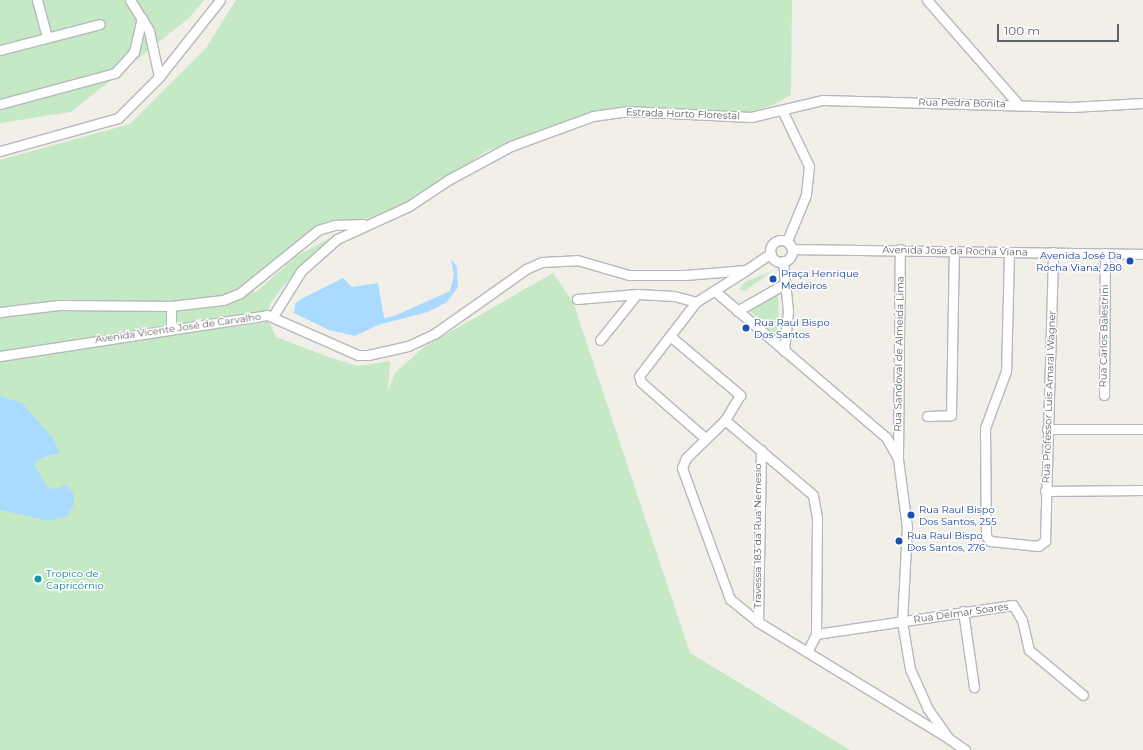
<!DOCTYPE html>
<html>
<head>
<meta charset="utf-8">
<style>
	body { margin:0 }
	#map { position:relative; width:1143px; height:750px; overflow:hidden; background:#f1efe8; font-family:Montserrat,sans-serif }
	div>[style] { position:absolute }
	.green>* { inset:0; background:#c5e8c5 }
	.water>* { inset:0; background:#aadaff }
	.roads { filter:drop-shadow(1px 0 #b5b8bc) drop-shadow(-1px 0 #b5b8bc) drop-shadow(0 1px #b5b8bc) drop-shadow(0 -1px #b5b8bc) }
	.minor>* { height:9px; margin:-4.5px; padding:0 4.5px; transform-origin:4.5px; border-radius:4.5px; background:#fff }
	.minor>.ring { margin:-4.5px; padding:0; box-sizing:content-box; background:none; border:9px solid #fff; border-radius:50% }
	.dots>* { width:11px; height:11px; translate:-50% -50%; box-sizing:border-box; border:2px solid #fff; border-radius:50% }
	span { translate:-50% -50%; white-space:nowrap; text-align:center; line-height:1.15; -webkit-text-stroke:3px #fff; paint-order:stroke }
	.street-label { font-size:10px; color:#5f6368 }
	.transit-label { font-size:10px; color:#164399 }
	.right { translate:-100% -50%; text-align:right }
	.left { translate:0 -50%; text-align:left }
	.culture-label { font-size:10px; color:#0d838f }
	.scale { position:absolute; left:997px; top:24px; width:122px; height:18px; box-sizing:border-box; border:2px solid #5f6368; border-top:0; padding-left:5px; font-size:12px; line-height:14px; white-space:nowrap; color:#5f6368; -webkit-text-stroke:3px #fff; paint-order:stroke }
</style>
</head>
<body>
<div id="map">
	<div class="green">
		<div style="clip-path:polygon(0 0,204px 0,189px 18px,71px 112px,0 123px)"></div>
		<div style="clip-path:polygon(236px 0,792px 0,791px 95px,773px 105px,745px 113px,592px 114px,487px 151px,413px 201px,383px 214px,328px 228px,305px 240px,248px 284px,255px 293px,297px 256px,330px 238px,284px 285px,270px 304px,268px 320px,276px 337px,331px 358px,358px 366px,390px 361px,388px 391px,395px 373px,424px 347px,553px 273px,573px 302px,690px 653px,850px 750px,0 750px,0 160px,130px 124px,206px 48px)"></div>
		<div style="clip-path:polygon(772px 271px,745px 291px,739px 289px,745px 282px)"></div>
		<div style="clip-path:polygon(778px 293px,779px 317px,776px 335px,749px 310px)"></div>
	</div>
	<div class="water">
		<div style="clip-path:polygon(451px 259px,457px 267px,458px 287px,447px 302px,428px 312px,378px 325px,355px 336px,329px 330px,294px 313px,295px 304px,301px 299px,343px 278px,352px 287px,378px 283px,384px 318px,394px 316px,450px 291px,454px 275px)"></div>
		<div style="clip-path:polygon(0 396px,22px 403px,53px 438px,60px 453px,41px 458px,34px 464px,48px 488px,56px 489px,66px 485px,73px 492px,74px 504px,67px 516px,48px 521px,0 510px)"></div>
	</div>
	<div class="roads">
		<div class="minor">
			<div style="left:37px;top:0;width:38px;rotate:75deg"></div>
			<div style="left:130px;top:0;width:36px;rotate:58deg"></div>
			<div style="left:149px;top:31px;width:47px;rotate:77.7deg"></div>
			<div style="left:927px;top:0;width:140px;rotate:48.8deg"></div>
			<div style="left:0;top:50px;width:103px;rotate:-14.6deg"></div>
			<div style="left:0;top:104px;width:119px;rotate:-15.1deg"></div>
			<div style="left:115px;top:73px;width:28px;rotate:-48deg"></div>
			<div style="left:134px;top:52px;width:35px;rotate:-77deg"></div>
			<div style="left:782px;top:110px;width:62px;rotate:64.3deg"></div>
			<div style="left:809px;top:166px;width:29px;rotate:96deg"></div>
			<div style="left:806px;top:195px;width:50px;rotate:112.4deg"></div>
			<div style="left:0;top:151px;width:123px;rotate:-15.6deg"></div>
			<div style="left:118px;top:118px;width:58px;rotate:-45deg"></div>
			<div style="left:159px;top:77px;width:98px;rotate:-51.6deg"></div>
			<div class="ring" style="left:770px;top:240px;width:13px;height:13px"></div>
			<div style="left:792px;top:249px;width:351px;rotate:0.8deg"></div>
			<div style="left:1009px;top:252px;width:119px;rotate:91.4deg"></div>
			<div style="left:1006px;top:371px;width:61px;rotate:110.2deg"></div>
			<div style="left:985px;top:428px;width:108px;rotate:89.5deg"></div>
			<div style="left:986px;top:536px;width:6px;rotate:51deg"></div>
			<div style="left:990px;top:541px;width:48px;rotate:5.9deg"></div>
			<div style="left:1038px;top:546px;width:9px;rotate:-36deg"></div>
			<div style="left:1045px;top:541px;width:289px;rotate:-88.4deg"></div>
			<div style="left:783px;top:261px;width:50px;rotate:84.3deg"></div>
			<div style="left:788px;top:311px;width:40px;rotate:95.7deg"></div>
			<div style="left:716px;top:292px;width:223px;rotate:40.5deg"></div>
			<div style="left:886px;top:437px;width:25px;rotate:61deg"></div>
			<div style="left:898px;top:459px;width:69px;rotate:82.5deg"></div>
			<div style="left:907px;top:527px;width:95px;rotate:93deg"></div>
			<div style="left:902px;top:622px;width:48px;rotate:80.3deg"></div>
			<div style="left:910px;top:669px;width:44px;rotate:65.8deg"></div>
			<div style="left:928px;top:709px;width:35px;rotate:55deg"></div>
			<div style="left:948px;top:738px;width:21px;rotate:35deg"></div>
			<div style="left:577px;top:299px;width:60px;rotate:-4.8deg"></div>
			<div style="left:637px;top:294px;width:37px;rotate:3deg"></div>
			<div style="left:674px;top:296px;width:23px;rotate:15deg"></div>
			<div style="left:737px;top:311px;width:56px;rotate:-29.7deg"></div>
			<div style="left:0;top:312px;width:59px;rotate:-6.8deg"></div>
			<div style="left:59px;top:305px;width:112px;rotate:0.5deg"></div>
			<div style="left:171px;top:306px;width:52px;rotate:-6.6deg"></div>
			<div style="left:223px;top:300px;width:18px;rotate:-22deg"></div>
			<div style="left:240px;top:293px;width:100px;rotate:-38.9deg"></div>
			<div style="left:318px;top:230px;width:17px;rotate:-17deg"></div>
			<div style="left:334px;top:225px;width:29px;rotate:-2deg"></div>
			<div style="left:273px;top:316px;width:53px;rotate:-58.1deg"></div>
			<div style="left:301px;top:271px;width:48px;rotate:-41.6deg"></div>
			<div style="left:337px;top:239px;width:79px;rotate:-24.6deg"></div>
			<div style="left:409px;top:206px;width:47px;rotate:-33.7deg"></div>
			<div style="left:448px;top:180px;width:72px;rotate:-28.4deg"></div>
			<div style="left:511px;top:146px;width:87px;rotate:-20.1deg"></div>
			<div style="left:593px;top:116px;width:34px;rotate:-8deg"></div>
			<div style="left:627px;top:111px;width:124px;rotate:2.8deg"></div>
			<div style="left:751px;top:117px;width:74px;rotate:-13.3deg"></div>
			<div style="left:823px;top:100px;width:249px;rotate:1.6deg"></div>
			<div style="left:1072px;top:107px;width:71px;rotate:-3.2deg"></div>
			<div style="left:171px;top:329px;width:23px;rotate:-90deg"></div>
			<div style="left:670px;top:336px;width:92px;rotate:40.1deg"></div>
			<div style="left:740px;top:395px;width:29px;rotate:121deg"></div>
			<div style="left:600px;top:340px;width:59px;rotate:-51.2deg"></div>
			<div style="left:0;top:356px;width:270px;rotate:-8.7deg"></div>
			<div style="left:267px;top:315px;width:99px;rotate:23.7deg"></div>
			<div style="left:358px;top:355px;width:10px"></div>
			<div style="left:368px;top:355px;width:41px;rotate:-12.7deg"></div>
			<div style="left:408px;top:346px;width:29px;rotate:-25deg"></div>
			<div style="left:434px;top:334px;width:113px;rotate:-35.2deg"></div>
			<div style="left:526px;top:269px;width:17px;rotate:-24deg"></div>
			<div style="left:542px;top:262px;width:35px;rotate:-3deg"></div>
			<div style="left:577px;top:260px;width:54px;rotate:16.1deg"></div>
			<div style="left:629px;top:275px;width:56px"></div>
			<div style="left:685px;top:275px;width:61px;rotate:-4.7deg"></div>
			<div style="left:746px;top:270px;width:30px;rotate:-34deg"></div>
			<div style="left:1104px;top:395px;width:142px;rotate:-89.6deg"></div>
			<div style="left:927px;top:416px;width:24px;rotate:-2deg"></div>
			<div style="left:951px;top:415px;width:164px;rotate:-89deg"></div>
			<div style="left:1047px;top:429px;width:96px"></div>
			<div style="left:705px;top:438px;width:85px;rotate:-138.8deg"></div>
			<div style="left:641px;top:382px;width:6px;rotate:-108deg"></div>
			<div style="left:639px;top:376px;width:93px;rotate:-52.4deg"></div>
			<div style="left:696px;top:302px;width:58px;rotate:-32.3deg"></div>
			<div style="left:898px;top:458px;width:209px;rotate:-89.5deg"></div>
			<div style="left:1045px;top:491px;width:98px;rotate:-0.6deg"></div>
			<div style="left:963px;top:611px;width:77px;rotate:81.8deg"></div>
			<div style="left:758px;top:622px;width:172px;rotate:-89deg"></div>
			<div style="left:816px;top:634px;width:199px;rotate:-8.4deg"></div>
			<div style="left:1013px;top:605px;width:17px;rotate:59deg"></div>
			<div style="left:1022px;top:620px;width:31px;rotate:77deg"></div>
			<div style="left:1029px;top:650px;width:70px;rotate:39.8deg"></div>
			<div style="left:807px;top:652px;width:20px;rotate:-63deg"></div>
			<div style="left:816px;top:634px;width:116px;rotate:-89.5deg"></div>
			<div style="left:817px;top:518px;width:23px;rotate:-100deg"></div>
			<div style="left:813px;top:495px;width:116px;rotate:-139.6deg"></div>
			<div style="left:725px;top:420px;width:54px;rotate:135.7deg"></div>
			<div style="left:686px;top:458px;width:11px;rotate:112deg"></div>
			<div style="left:682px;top:468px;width:140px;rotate:69.9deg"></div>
			<div style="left:730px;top:599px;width:36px;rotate:39deg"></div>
			<div style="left:758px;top:622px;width:223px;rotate:31.4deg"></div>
		</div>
	</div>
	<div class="dots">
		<div style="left:1130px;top:261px;background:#1a4fb4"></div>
		<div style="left:773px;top:279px;background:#1a4fb4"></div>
		<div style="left:746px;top:328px;background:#1a4fb4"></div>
		<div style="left:911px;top:515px;background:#1a4fb4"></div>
		<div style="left:899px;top:541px;background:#1a4fb4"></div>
		<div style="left:38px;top:579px;background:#0f9aa8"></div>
	</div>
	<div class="street-label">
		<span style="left:962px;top:103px;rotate:1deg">Rua Pedra Bonita</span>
		<span style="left:683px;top:114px;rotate:2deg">Estrada Horto Florestal</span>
		<span style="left:955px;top:251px;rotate:1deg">Avenida José da Rocha Viana</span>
		<span style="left:178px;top:328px;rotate:-8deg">Avenida Vicente José de Carvalho</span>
		<span style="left:1104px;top:336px;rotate:-89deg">Rua Carlos Balestrini</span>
		<span style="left:899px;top:354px;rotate:-89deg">Rua Sandoval de Almeida Lima</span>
		<span style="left:1049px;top:397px;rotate:-88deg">Rua Professor Luis Amaral Wagner</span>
		<span style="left:758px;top:536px;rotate:-90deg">Travessa 183 da Rua Nemesio</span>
		<span style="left:961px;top:613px;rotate:-8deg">Rua Delmar Soares</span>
	</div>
	<div class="transit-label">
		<span class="right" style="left:1122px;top:261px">Avenida José Da<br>Rocha Viana, 280</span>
		<span class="left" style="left:781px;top:279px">Praça Henrique<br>Medeiros</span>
		<span class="left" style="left:754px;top:328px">Rua Raul Bispo<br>Dos Santos</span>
		<span class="left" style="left:919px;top:515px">Rua Raul Bispo<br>Dos Santos, 255</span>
		<span class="left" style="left:907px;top:541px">Rua Raul Bispo<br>Dos Santos, 276</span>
	</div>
	<div class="culture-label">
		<span class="left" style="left:46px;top:579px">Tropico de<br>Capricórnio</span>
	</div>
	<div class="scale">100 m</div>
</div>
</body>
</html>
